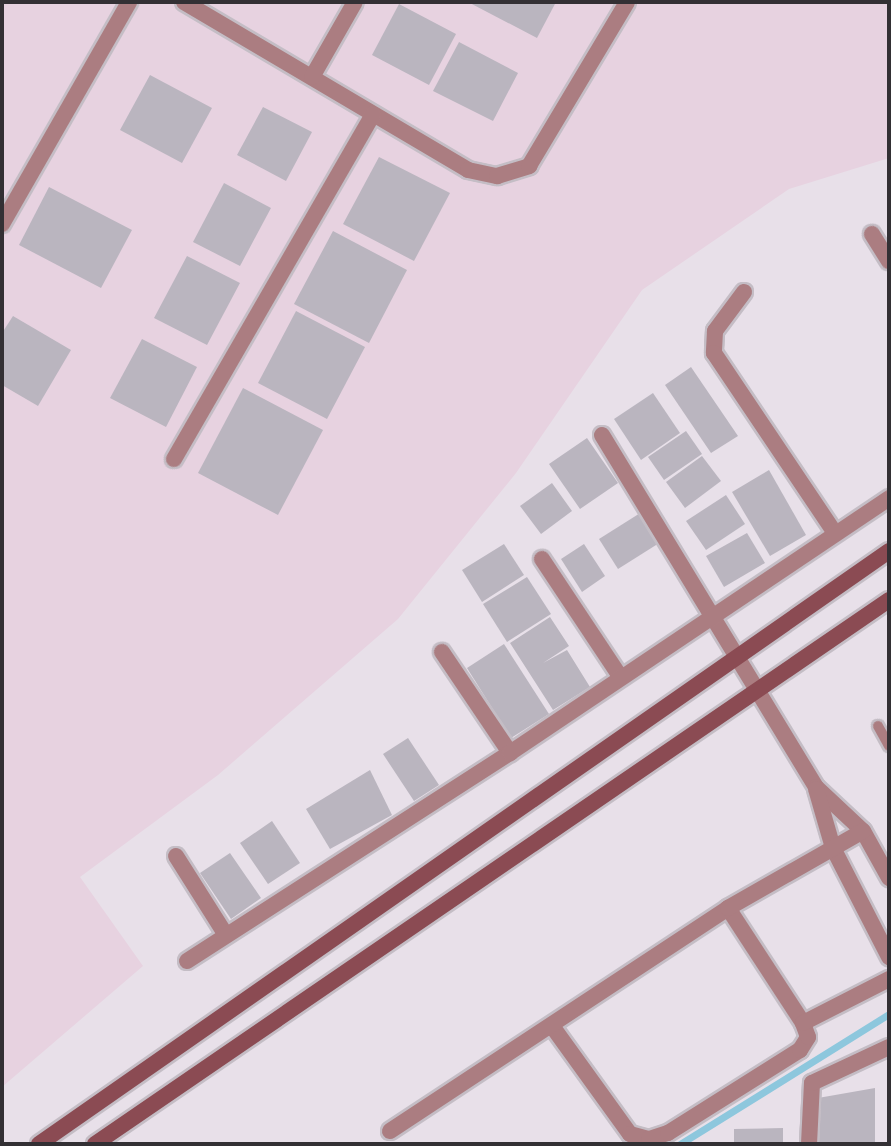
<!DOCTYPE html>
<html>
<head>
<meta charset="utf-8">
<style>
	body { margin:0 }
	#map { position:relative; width:891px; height:1146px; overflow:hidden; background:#e8e0e9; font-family:"DejaVu Sans",sans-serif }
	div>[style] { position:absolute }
	.education>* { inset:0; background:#e7d2e0 }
	.stream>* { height:7px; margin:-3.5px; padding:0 3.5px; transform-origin:3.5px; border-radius:3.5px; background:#8dc7dd }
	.building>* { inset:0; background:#bab5bf }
	.roads { filter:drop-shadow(2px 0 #c4bdc5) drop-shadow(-2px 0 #c4bdc5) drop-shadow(0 2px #c4bdc5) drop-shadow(0 -2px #c4bdc5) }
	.service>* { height:10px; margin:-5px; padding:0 5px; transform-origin:5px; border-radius:5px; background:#ab7d81 }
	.minor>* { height:16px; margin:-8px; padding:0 8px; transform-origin:8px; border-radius:8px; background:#ab7d81 }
	.secondary>* { height:16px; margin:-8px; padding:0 8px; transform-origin:8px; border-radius:8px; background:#8b4b53 }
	span { translate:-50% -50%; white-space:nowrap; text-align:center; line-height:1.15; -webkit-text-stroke:6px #e8e0e9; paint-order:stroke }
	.frame { position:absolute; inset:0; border:4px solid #333034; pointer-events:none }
</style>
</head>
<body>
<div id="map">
	<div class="education">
		<div style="clip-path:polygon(2px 2px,889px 2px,889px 158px,789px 189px,642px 290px,516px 473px,398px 619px,218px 775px,80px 877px,143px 966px,2px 1087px)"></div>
	</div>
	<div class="stream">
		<div style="left:680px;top:1144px;width:246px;rotate:-31.9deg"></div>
	</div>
	<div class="building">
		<div style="clip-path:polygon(468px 2px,556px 2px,537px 38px)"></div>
		<div style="clip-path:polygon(399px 4px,456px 34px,429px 85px,372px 55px)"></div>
		<div style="clip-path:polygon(459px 42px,518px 73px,493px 121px,433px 91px)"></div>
		<div style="clip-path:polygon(150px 75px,212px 108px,182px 163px,120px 130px)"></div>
		<div style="clip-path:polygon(263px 107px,312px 132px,286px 181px,237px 155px)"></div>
		<div style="clip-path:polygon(379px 157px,450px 193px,414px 261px,343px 224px)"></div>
		<div style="clip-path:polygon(224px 183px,271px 208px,240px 266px,193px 242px)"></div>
		<div style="clip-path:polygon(49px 187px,132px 230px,101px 288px,19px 245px)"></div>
		<div style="clip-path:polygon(333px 231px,407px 270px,369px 343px,294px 304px)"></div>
		<div style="clip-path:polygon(187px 256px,240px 283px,207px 345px,154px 318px)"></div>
		<div style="clip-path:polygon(296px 311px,365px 347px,327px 419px,258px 383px)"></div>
		<div style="clip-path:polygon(13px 316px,71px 350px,38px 406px,2px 385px,2px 333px)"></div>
		<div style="clip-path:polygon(142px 339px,197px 367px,166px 427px,110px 398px)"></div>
		<div style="clip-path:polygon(691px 367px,738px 436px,711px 453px,665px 385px)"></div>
		<div style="clip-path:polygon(243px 388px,323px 430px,278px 515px,198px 473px)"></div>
		<div style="clip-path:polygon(653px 393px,680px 433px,641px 460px,614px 419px)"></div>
		<div style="clip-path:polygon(686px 431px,702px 454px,664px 480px,648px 457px)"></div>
		<div style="clip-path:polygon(587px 438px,618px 483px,580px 509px,549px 464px)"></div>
		<div style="clip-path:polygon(702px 456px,721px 481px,685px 508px,666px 482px)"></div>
		<div style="clip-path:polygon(769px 470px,806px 535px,770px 556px,732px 492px)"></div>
		<div style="clip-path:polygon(552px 483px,572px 511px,541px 534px,520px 506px)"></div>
		<div style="clip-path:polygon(726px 495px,745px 524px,706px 550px,686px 521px)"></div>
		<div style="clip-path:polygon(645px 510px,664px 540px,618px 569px,599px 539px)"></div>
		<div style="clip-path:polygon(747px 533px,765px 563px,724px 587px,706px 556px)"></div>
		<div style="clip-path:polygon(504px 544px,524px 575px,482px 602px,462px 570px)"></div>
		<div style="clip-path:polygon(584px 544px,605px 576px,582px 592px,561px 559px)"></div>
		<div style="clip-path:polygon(527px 577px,551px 614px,507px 642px,483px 604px)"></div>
		<div style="clip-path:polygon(550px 617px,569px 646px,543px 663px,567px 650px,590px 687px,553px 710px,510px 643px)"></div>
		<div style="clip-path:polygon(504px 644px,549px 714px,511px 738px,467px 668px)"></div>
		<div style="clip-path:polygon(408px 738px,439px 785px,414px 801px,383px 754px)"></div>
		<div style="clip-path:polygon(370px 770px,392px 815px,330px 849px,306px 809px)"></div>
		<div style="clip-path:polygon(272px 821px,300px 863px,268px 884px,240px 843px)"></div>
		<div style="clip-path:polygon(230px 853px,261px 898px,231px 919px,200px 873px)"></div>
		<div style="clip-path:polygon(875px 1088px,875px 1144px,818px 1144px,818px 1098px)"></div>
		<div style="clip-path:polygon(783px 1128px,783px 1144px,734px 1144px,734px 1129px)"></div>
	</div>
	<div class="roads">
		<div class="service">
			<div style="left:878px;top:726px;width:23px;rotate:61deg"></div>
		</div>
		<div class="minor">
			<div style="left:184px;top:2px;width:330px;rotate:30.6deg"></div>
			<div style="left:468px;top:170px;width:30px;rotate:12deg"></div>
			<div style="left:497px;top:176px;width:34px;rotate:-17deg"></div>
			<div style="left:529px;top:166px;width:191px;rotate:-59.1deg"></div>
			<div style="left:312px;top:77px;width:86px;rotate:-60.2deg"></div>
			<div style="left:2px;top:224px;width:256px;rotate:-60.2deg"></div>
			<div style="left:872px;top:234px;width:32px;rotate:58deg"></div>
			<div style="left:744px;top:292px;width:49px;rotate:126.6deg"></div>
			<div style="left:715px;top:331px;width:22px;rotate:93deg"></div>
			<div style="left:714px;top:353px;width:217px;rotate:56.1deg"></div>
			<div style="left:602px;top:435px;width:412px;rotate:58.7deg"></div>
			<div style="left:816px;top:787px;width:64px;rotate:43.1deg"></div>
			<div style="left:863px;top:831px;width:54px;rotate:61deg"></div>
			<div style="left:174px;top:459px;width:398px;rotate:-60deg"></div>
			<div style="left:542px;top:559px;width:139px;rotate:56.4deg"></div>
			<div style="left:442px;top:652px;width:122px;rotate:56deg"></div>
			<div style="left:816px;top:789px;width:61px;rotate:73.9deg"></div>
			<div style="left:833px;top:848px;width:123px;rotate:62.8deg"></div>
			<div style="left:176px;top:856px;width:93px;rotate:57.7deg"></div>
			<div style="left:728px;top:908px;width:137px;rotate:56.9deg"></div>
			<div style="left:187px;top:961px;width:384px;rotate:-32.8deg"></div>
			<div style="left:510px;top:753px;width:457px;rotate:-33.9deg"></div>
			<div style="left:552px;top:1026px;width:133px;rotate:54.2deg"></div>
			<div style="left:630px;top:1134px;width:20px;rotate:15deg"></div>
			<div style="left:649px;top:1139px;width:20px;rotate:-18deg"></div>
			<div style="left:668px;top:1133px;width:156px;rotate:-32.2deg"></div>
			<div style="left:800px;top:1050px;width:15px;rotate:-58deg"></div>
			<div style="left:808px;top:1037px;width:15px;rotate:-110deg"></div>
			<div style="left:803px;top:1023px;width:97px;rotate:-27.1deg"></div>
			<div style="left:390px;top:1131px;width:405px;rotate:-33.4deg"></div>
			<div style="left:728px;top:908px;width:155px;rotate:-29.7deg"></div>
			<div style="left:809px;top:1144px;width:61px;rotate:-87.2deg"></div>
			<div style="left:812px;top:1083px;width:85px;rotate:-25.1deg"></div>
		</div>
		<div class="secondary">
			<div style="left:39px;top:1144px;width:1036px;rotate:-34.9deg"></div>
			<div style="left:95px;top:1144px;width:962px;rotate:-34.42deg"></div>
		</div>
	</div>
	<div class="frame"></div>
</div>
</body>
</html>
